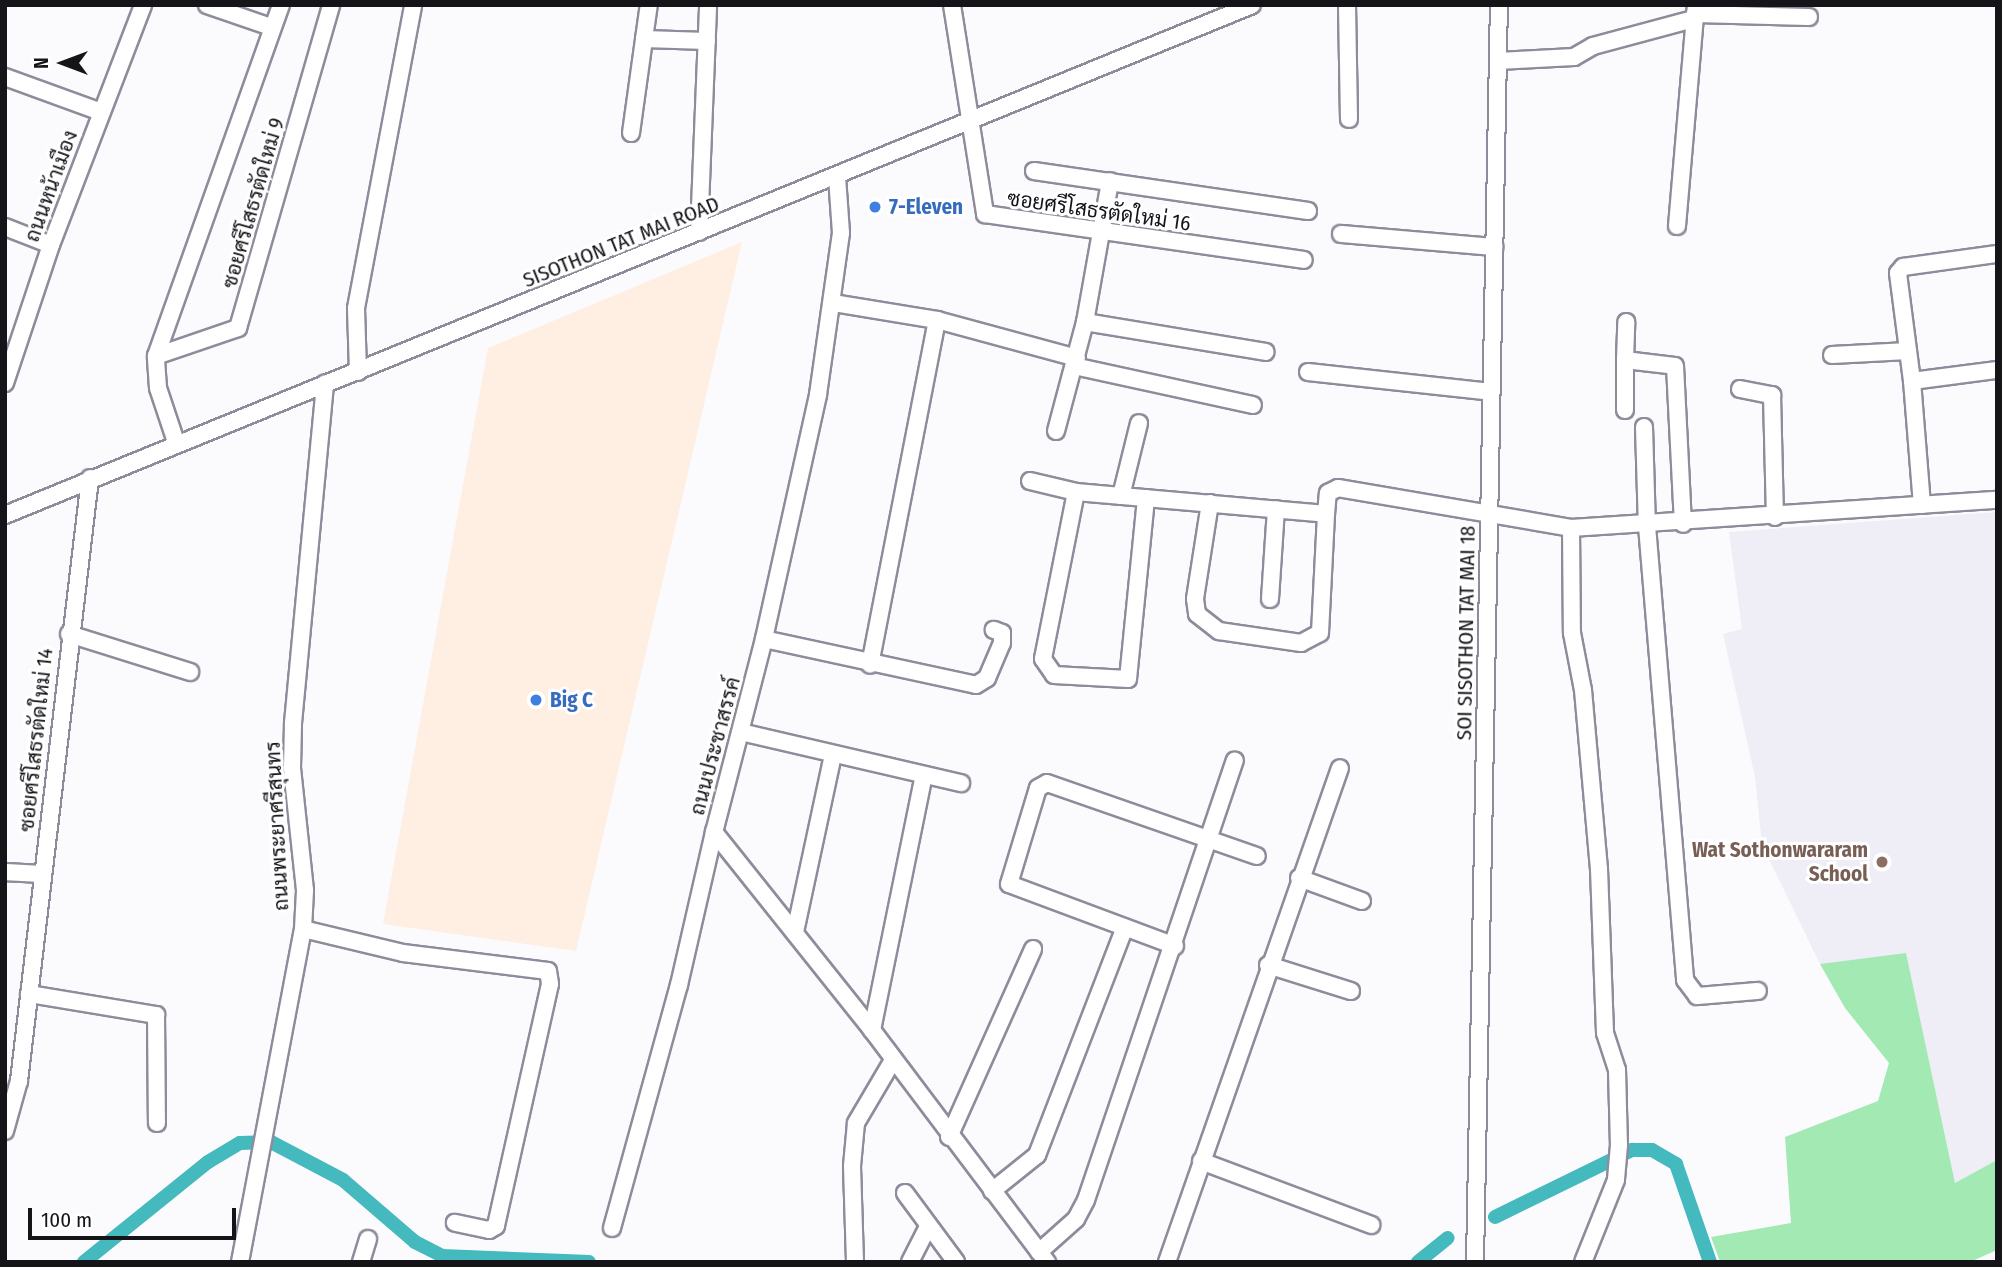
<!DOCTYPE html>
<html>
<head>
<meta charset="utf-8">
<style>
	body { margin:0 }
	#map { position:relative; width:2002px; height:1267px; overflow:hidden; background:#fbfbfe; font-family:"Fira Sans Condensed",Sarabun,sans-serif }
	div>[style] { position:absolute }
	.commercial>* { inset:0; background:#ffeee2 }
	.built>* { inset:0; background:#efeef6 }
	.green>* { inset:0; background:#a3e9b4 }
	.canal>* { height:14px; margin:-7px; padding:0 7px; transform-origin:7px; border-radius:7px; background:#44b9be }
	.roads { filter:drop-shadow(2px 0 #8e8c9b) drop-shadow(-2px 0 #8e8c9b) drop-shadow(0 2px #8e8c9b) drop-shadow(0 -2px #8e8c9b) }
	.minor>* { height:16px; margin:-8px; padding:0 8px; transform-origin:8px; border-radius:8px; background:#fff }
	.dots>* { width:19px; height:19px; translate:-50% -50%; box-sizing:border-box; border:4px solid #fff; border-radius:50% }
	span { translate:-50% -50%; white-space:nowrap; text-align:center; line-height:1.15; -webkit-text-stroke:6px #fff; paint-order:stroke }
	.street-label { font-size:21px; color:#151419 }
	.shop-label { font-size:21px; color:#366cbe; font-weight:700 }
	.left { translate:0 -50%; text-align:left }
	.education-label { font-size:21px; color:#785e54; font-weight:700 }
	.right { translate:-100% -50%; text-align:right }
	.frame { position:absolute; inset:0; border:7px solid #151419; pointer-events:none }
	.north { position:absolute; left:28px; top:28px; width:70px; height:70px; -webkit-text-stroke:5px #fff; paint-order:stroke; rotate:270deg; font-size:19px; font-weight:700; line-height:28px; text-align:center; color:#151419 }
	.north::after { content:''; display:block; margin:auto; width:24px; height:32px; background:#151419; clip-path:polygon(50% 0,100% 100%,50% 72%,0 100%) }
	.scale { position:absolute; left:28px; top:1208px; width:208px; height:32px; box-sizing:border-box; border:4px solid #151419; border-top:0; padding-left:9px; font-size:21px; line-height:24px; white-space:nowrap; color:#151419; -webkit-text-stroke:5px #fff; paint-order:stroke }
</style>
</head>
<body>
<div id="map">
	<div class="commercial">
		<div style="clip-path:polygon(742px 242px,576px 951px,383px 924px,488px 348px)"></div>
	</div>
	<div class="built">
		<div style="clip-path:polygon(1997px 512px,1997px 1160px,1955px 1184px,1906px 954px,1820px 964px,1762px 845px,1755px 777px,1723px 634px,1742px 629px,1729px 532px)"></div>
	</div>
	<div class="green">
		<div style="clip-path:polygon(1906px 953px,1955px 1183px,1997px 1160px,1997px 1250px,1970px 1262px,1720px 1262px,1711px 1237px,1791px 1223px,1785px 1137px,1878px 1101px,1889px 1063px,1845px 1008px,1820px 964px)"></div>
	</div>
	<div class="canal">
		<div style="left:1495px;top:1217px;width:153px;rotate:-26.1deg"></div>
		<div style="left:1632px;top:1150px;width:20px"></div>
		<div style="left:1652px;top:1150px;width:28px;rotate:30deg"></div>
		<div style="left:1676px;top:1164px;width:104px;rotate:70.9deg"></div>
		<div style="left:84px;top:1262px;width:159px;rotate:-38.9deg"></div>
		<div style="left:208px;top:1162px;width:37px;rotate:-31deg"></div>
		<div style="left:240px;top:1143px;width:31px;rotate:-2deg"></div>
		<div style="left:271px;top:1142px;width:81px;rotate:27.8deg"></div>
		<div style="left:343px;top:1180px;width:95px;rotate:40.7deg"></div>
		<div style="left:415px;top:1242px;width:30px;rotate:27deg"></div>
		<div style="left:442px;top:1256px;width:147px;rotate:2.3deg"></div>
		<div style="left:1418px;top:1262px;width:38px;rotate:-39deg"></div>
	</div>
	<div class="roads">
		<div class="minor">
			<div style="left:207px;top:5px;width:68px;rotate:19deg"></div>
			<div style="left:952px;top:5px;width:212px;rotate:81deg"></div>
			<div style="left:985px;top:214px;width:322px;rotate:8.2deg"></div>
			<div style="left:1347px;top:5px;width:114px;rotate:89deg"></div>
			<div style="left:1695px;top:14px;width:114px;rotate:1.5deg"></div>
			<div style="left:644px;top:39px;width:34px;rotate:-82deg"></div>
			<div style="left:1498px;top:61px;width:76px;rotate:-3deg"></div>
			<div style="left:1574px;top:57px;width:22px;rotate:-30deg"></div>
			<div style="left:1593px;top:46px;width:105px;rotate:-15deg"></div>
			<div style="left:5px;top:77px;width:102px;rotate:20deg"></div>
			<div style="left:631px;top:133px;width:95px;rotate:-82.1deg"></div>
			<div style="left:644px;top:39px;width:63px;rotate:1.8deg"></div>
			<div style="left:1034px;top:171px;width:277px;rotate:8.3deg"></div>
			<div style="left:837px;top:177px;width:56px;rotate:85.9deg"></div>
			<div style="left:841px;top:233px;width:164px;rotate:98.1deg"></div>
			<div style="left:818px;top:395px;width:250px;rotate:102.5deg"></div>
			<div style="left:764px;top:639px;width:199px;rotate:104.5deg"></div>
			<div style="left:714px;top:832px;width:253px;rotate:51.4deg"></div>
			<div style="left:872px;top:1030px;width:291px;rotate:53deg"></div>
			<div style="left:1677px;top:226px;width:222px;rotate:-85.1deg"></div>
			<div style="left:5px;top:227px;width:49px;rotate:21.4deg"></div>
			<div style="left:699px;top:232px;width:227px;rotate:-87.7deg"></div>
			<div style="left:1341px;top:234px;width:154px;rotate:4.9deg"></div>
			<div style="left:833px;top:303px;width:105px;rotate:9.3deg"></div>
			<div style="left:937px;top:320px;width:351px;rotate:101deg"></div>
			<div style="left:937px;top:320px;width:145px;rotate:15.2deg"></div>
			<div style="left:1085px;top:322px;width:183px;rotate:9.4deg"></div>
			<div style="left:1832px;top:355px;width:76px;rotate:-3deg"></div>
			<div style="left:156px;top:356px;width:87px;rotate:-18.9deg"></div>
			<div style="left:238px;top:328px;width:336px;rotate:-73.9deg"></div>
			<div style="left:1625px;top:360px;width:38px;rotate:-88deg"></div>
			<div style="left:1074px;top:366px;width:183px;rotate:12.3deg"></div>
			<div style="left:358px;top:372px;width:64px;rotate:-91.8deg"></div>
			<div style="left:356px;top:308px;width:308px;rotate:-79.3deg"></div>
			<div style="left:1308px;top:372px;width:184px;rotate:6.2deg"></div>
			<div style="left:1912px;top:381px;width:109px;rotate:-97.4deg"></div>
			<div style="left:1898px;top:273px;width:8px;rotate:-50deg"></div>
			<div style="left:1903px;top:267px;width:95px;rotate:-7.9deg"></div>
			<div style="left:5px;top:383px;width:145px;rotate:-71.6deg"></div>
			<div style="left:51px;top:245px;width:257px;rotate:-69deg"></div>
			<div style="left:1740px;top:389px;width:33px;rotate:11deg"></div>
			<div style="left:1772px;top:395px;width:122px;rotate:88.6deg"></div>
			<div style="left:1625px;top:410px;width:50px;rotate:-90deg"></div>
			<div style="left:1625px;top:360px;width:50px;rotate:6.8deg"></div>
			<div style="left:1675px;top:366px;width:158px;rotate:87.1deg"></div>
			<div style="left:1644px;top:427px;width:99px;rotate:88.3deg"></div>
			<div style="left:1647px;top:526px;width:456px;rotate:85.2deg"></div>
			<div style="left:1685px;top:980px;width:20px;rotate:53deg"></div>
			<div style="left:1697px;top:996px;width:61px;rotate:-4.7deg"></div>
			<div style="left:1056px;top:431px;width:113px;rotate:-75.1deg"></div>
			<div style="left:1085px;top:322px;width:143px;rotate:-79.9deg"></div>
			<div style="left:176px;top:442px;width:57px;rotate:-108.4deg"></div>
			<div style="left:158px;top:388px;width:32px;rotate:-94deg"></div>
			<div style="left:156px;top:356px;width:373px;rotate:-70.4deg"></div>
			<div style="left:1030px;top:481px;width:47px;rotate:13.4deg"></div>
			<div style="left:1076px;top:492px;width:251px;rotate:5deg"></div>
			<div style="left:1326px;top:514px;width:21px;rotate:-85deg"></div>
			<div style="left:1328px;top:493px;width:11px;rotate:-27deg"></div>
			<div style="left:1338px;top:488px;width:236px;rotate:9.7deg"></div>
			<div style="left:1571px;top:528px;width:427px;rotate:-3.8deg"></div>
			<div style="left:1076px;top:492px;width:170px;rotate:101.2deg"></div>
			<div style="left:1043px;top:659px;width:19px;rotate:55deg"></div>
			<div style="left:1054px;top:675px;width:74px;rotate:3.1deg"></div>
			<div style="left:1128px;top:679px;width:182px;rotate:-84.3deg"></div>
			<div style="left:1121px;top:496px;width:75px;rotate:-76.1deg"></div>
			<div style="left:1210px;top:503px;width:97px;rotate:98.9deg"></div>
			<div style="left:1195px;top:599px;width:15px;rotate:82deg"></div>
			<div style="left:1197px;top:614px;width:28px;rotate:38deg"></div>
			<div style="left:1219px;top:631px;width:83px;rotate:8.3deg"></div>
			<div style="left:1301px;top:643px;width:21px;rotate:-28deg"></div>
			<div style="left:1320px;top:633px;width:119px;rotate:-87.1deg"></div>
			<div style="left:1922px;top:505px;width:124px;rotate:-94.6deg"></div>
			<div style="left:1912px;top:381px;width:86px;rotate:-7.4deg"></div>
			<div style="left:5px;top:515px;width:1347px;rotate:-22.24deg"></div>
			<div style="left:1571px;top:528px;width:105px;rotate:89.5deg"></div>
			<div style="left:1572px;top:633px;width:58px;rotate:79.1deg"></div>
			<div style="left:1583px;top:690px;width:180px;rotate:84.9deg"></div>
			<div style="left:1599px;top:869px;width:164px;rotate:87.9deg"></div>
			<div style="left:1605px;top:1033px;width:39px;rotate:72deg"></div>
			<div style="left:1617px;top:1070px;width:75px;rotate:88.5deg"></div>
			<div style="left:1619px;top:1145px;width:35px;rotate:95deg"></div>
			<div style="left:1616px;top:1180px;width:88px;rotate:111.9deg"></div>
			<div style="left:1270px;top:599px;width:90px;rotate:-86.2deg"></div>
			<div style="left:69px;top:634px;width:127px;rotate:17.4deg"></div>
			<div style="left:764px;top:639px;width:217px;rotate:12.2deg"></div>
			<div style="left:976px;top:685px;width:13px;rotate:-32deg"></div>
			<div style="left:987px;top:678px;width:38px;rotate:-67deg"></div>
			<div style="left:1002px;top:643px;width:10px;rotate:-90deg"></div>
			<div style="left:1002px;top:633px;width:9px;rotate:-159deg"></div>
			<div style="left:741px;top:732px;width:226px;rotate:13.1deg"></div>
			<div style="left:5px;top:872px;width:38px;rotate:3deg"></div>
			<div style="left:1299px;top:878px;width:67px;rotate:20.1deg"></div>
			<div style="left:303px;top:929px;width:103px;rotate:13.5deg"></div>
			<div style="left:403px;top:953px;width:146px;rotate:7.1deg"></div>
			<div style="left:548px;top:971px;width:13px;rotate:81deg"></div>
			<div style="left:550px;top:984px;width:248px;rotate:102.6deg"></div>
			<div style="left:496px;top:1226px;width:8px;rotate:150deg"></div>
			<div style="left:489px;top:1230px;width:35px;rotate:-168deg"></div>
			<div style="left:795px;top:932px;width:182px;rotate:-77.9deg"></div>
			<div style="left:1175px;top:946px;width:177px;rotate:-159.5deg"></div>
			<div style="left:1009px;top:884px;width:100px;rotate:-73.2deg"></div>
			<div style="left:1038px;top:788px;width:10px;rotate:-29deg"></div>
			<div style="left:1047px;top:783px;width:222px;rotate:19.2deg"></div>
			<div style="left:1268px;top:965px;width:87px;rotate:17.4deg"></div>
			<div style="left:29px;top:994px;width:129px;rotate:9.4deg"></div>
			<div style="left:156px;top:1015px;width:108px;rotate:89.5deg"></div>
			<div style="left:872px;top:1030px;width:260px;rotate:-78.5deg"></div>
			<div style="left:5px;top:1131px;width:52px;rotate:-74.4deg"></div>
			<div style="left:19px;top:1081px;width:607px;rotate:-83.28deg"></div>
			<div style="left:949px;top:1137px;width:206px;rotate:-65.9deg"></div>
			<div style="left:1201px;top:1161px;width:182px;rotate:20.6deg"></div>
			<div style="left:992px;top:1191px;width:58px;rotate:-38.7deg"></div>
			<div style="left:1037px;top:1155px;width:244px;rotate:-68.9deg"></div>
			<div style="left:905px;top:1193px;width:86px;rotate:53.5deg"></div>
			<div style="left:612px;top:1228px;width:252px;rotate:-74.6deg"></div>
			<div style="left:679px;top:985px;width:157px;rotate:-77.1deg"></div>
			<div style="left:1039px;top:1252px;width:50px;rotate:-41.7deg"></div>
			<div style="left:1076px;top:1219px;width:21px;rotate:-62deg"></div>
			<div style="left:1086px;top:1200px;width:464px;rotate:-71.3deg"></div>
			<div style="left:240px;top:1262px;width:339px;rotate:-79.3deg"></div>
			<div style="left:303px;top:929px;width:39px;rotate:-87deg"></div>
			<div style="left:305px;top:890px;width:123px;rotate:-96.1deg"></div>
			<div style="left:292px;top:768px;width:45px;rotate:-88.7deg"></div>
			<div style="left:293px;top:723px;width:341px;rotate:-84.6deg"></div>
			<div style="left:361px;top:1262px;width:24px;rotate:-73deg"></div>
			<div style="left:855px;top:1262px;width:96px;rotate:-91.8deg"></div>
			<div style="left:852px;top:1166px;width:43px;rotate:-84.7deg"></div>
			<div style="left:856px;top:1123px;width:71px;rotate:-59.5deg"></div>
			<div style="left:910px;top:1262px;width:39px;rotate:-63deg"></div>
			<div style="left:1167px;top:1262px;width:523px;rotate:-70.7deg"></div>
			<div style="left:1475px;top:1262px;width:1257px;rotate:-88.91deg"></div>
		</div>
	</div>
	<div class="dots">
		<div style="left:875px;top:207px;background:#3f7fe0"></div>
		<div style="left:536px;top:700px;background:#3f7fe0"></div>
		<div style="left:1882px;top:862px;background:#8d6e63"></div>
	</div>
	<div class="street-label">
		<span style="left:51px;top:186px;rotate:-70deg">ถนนหน้าเมือง</span>
		<span style="left:253px;top:203px;rotate:-74deg">ซอยศรีโสธรตัดใหม่ 9</span>
		<span style="left:1099px;top:211px;rotate:8deg">ซอยศรีโสธรตัดใหม่ 16</span>
		<span style="left:621px;top:242px;rotate:-22deg">SISOTHON TAT MAI ROAD</span>
		<span style="left:1466px;top:633px;rotate:-89deg">SOI SISOTHON TAT MAI 18</span>
		<span style="left:36px;top:740px;rotate:-84deg">ซอยศรีโสธรตัดใหม่ 14</span>
		<span style="left:715px;top:746px;rotate:-75deg">ถนนประชาสรรค์</span>
		<span style="left:277px;top:826px;rotate:-93deg">ถนนพระยาศรีสุนทร</span>
	</div>
	<div class="shop-label">
		<span class="left" style="left:889px;top:207px">7-Eleven</span>
		<span class="left" style="left:550px;top:700px">Big C</span>
	</div>
	<div class="education-label">
		<span class="right" style="left:1868px;top:862px">Wat Sothonwararam<br>School</span>
	</div>
	<div class="frame"></div>
	<div class="north">N</div>
	<div class="scale">100 m</div>
</div>
</body>
</html>
